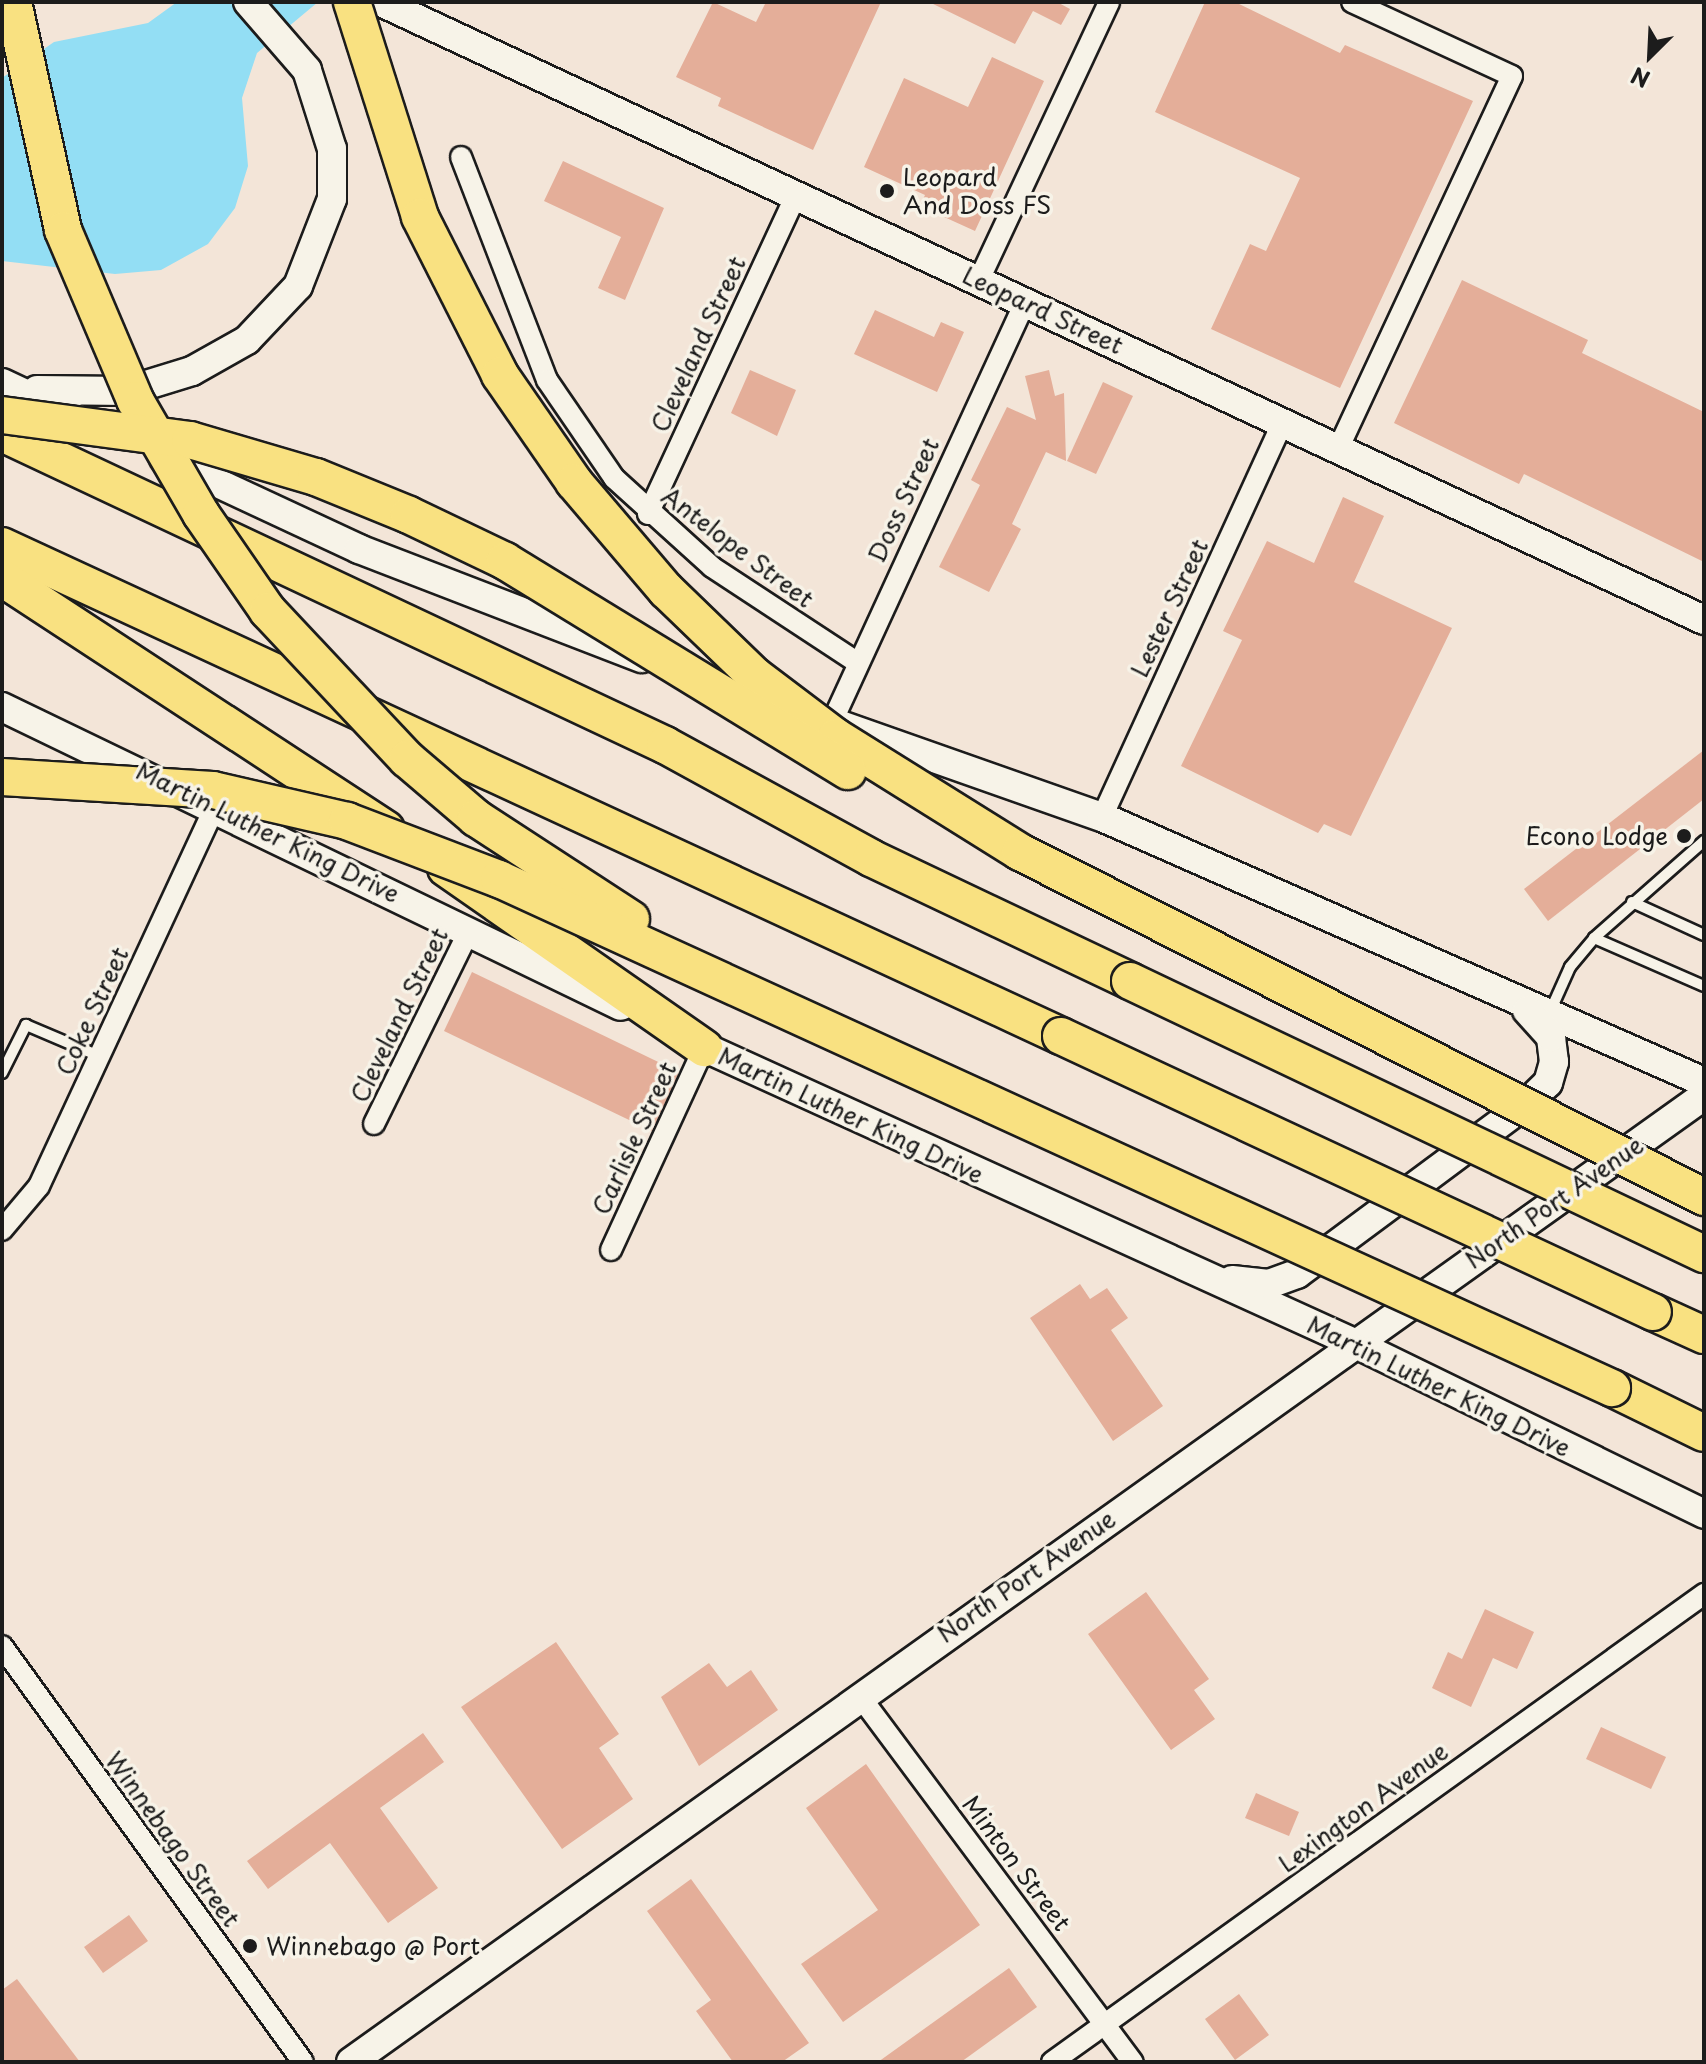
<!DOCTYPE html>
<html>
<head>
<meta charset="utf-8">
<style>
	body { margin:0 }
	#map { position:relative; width:1706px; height:2064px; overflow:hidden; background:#f3e5d8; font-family:"Playpen Sans",sans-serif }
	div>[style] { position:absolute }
	.water>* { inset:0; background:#93def4 }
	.building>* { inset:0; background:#e4ae99 }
	.roads { filter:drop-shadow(2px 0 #1c1c1c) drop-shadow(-2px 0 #1c1c1c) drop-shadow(0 2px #1c1c1c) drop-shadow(0 -2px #1c1c1c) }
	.lane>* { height:10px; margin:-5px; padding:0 5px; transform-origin:5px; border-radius:5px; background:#f7f3e8 }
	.street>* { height:20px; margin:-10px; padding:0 10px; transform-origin:10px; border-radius:10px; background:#f7f3e8 }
	.secondary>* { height:28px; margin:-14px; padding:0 14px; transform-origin:14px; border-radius:14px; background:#f7f3e8 }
	.highway>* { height:36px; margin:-18px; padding:0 18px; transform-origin:18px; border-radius:18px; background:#f9e181 }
	.bridges { filter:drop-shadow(2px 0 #1c1c1c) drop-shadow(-2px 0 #1c1c1c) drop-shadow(0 2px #1c1c1c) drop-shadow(0 -2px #1c1c1c) }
	.highway-bridge>* { height:36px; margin:-18px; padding:0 18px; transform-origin:18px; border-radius:18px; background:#f9e181 }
	.dots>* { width:22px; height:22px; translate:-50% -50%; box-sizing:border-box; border:4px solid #f7f3e8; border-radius:50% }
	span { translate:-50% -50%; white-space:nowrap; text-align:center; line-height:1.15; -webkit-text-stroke:7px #f7f3e8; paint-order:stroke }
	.poi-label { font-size:24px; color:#1c1c1c }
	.left { translate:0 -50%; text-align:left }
	.right { translate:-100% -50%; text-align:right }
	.street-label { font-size:24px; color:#1c1c1c }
	.frame { position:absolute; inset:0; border:4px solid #1c1c1c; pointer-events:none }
	.north { position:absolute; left:1610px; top:16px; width:80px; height:80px; -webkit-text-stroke:6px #f7f3e8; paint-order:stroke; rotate:204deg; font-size:22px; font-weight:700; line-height:32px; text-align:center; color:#1c1c1c }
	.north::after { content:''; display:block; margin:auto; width:28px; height:36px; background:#1c1c1c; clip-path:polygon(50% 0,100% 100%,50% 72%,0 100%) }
</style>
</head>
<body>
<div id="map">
	<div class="water">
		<div style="clip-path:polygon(177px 2px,318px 2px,257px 53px,242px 98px,248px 166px,235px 208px,208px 244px,161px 270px,115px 274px,2px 261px,2px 78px,54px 42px,148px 23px)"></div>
	</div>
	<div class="building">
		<div style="clip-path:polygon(713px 2px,756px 22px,766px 2px,881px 2px,813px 150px,718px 106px,721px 98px,676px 77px)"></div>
		<div style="clip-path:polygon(929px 2px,1057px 2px,1070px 9px,1061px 25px,1033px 11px,1015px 44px)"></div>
		<div style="clip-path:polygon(1205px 2px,1235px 2px,1340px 53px,1345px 45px,1473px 101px,1340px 388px,1211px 329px,1250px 244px,1266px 251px,1300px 178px,1155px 112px)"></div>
		<div style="clip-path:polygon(992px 57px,1044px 81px,975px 231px,920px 206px,925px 195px,864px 167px,904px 78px,968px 107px)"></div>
		<div style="clip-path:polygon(563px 161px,664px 208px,625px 300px,598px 288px,621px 237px,544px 201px)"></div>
		<div style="clip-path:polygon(1462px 280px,1588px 340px,1582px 353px,1704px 412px,1704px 562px,1524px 474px,1519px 484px,1394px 423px)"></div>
		<div style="clip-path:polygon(875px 310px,934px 337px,941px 322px,964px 332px,937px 392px,854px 354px)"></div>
		<div style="clip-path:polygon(750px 370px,796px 390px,777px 436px,731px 413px)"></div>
		<div style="clip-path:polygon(1049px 370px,1055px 396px,1064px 393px,1066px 461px,1046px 452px,1012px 524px,1021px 529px,989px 592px,939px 567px,980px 485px,971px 480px,1007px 407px,1036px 420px,1025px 376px)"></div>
		<div style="clip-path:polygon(1103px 382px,1133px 396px,1096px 474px,1067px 461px)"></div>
		<div style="clip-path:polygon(1343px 497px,1384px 516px,1354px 582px,1452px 628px,1351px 836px,1324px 824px,1318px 833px,1181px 766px,1242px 640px,1223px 631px,1267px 541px,1314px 563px)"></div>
		<div style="clip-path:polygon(1704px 750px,1704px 799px,1548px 921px,1524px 889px)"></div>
		<div style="clip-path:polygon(472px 972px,679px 1072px,652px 1131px,444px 1031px)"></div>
		<div style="clip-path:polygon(1080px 1284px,1090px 1299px,1107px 1288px,1128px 1318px,1111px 1330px,1163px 1406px,1113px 1441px,1030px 1318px)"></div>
		<div style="clip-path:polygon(1146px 1592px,1209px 1679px,1194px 1690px,1215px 1719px,1171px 1750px,1088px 1634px)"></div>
		<div style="clip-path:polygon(1485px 1609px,1534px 1632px,1517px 1669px,1493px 1658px,1471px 1707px,1432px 1688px,1448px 1652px,1462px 1659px)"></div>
		<div style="clip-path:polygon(556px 1642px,619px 1734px,599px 1748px,633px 1799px,562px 1849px,461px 1707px)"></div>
		<div style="clip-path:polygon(709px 1663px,727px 1687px,751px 1670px,778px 1710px,699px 1766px,661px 1697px)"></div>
		<div style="clip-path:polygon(1601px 1727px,1666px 1757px,1651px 1789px,1586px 1759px)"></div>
		<div style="clip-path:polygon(423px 1733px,444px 1762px,380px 1808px,438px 1888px,388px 1923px,330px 1843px,268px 1889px,247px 1861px)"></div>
		<div style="clip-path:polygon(866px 1764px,980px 1925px,843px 2022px,801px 1964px,878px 1910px,806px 1808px)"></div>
		<div style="clip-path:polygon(1256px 1793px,1299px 1812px,1289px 1836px,1245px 1818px)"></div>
		<div style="clip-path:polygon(691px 1879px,809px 2043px,782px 2062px,733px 2062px,696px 2011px,711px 2000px,647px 1911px)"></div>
		<div style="clip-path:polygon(129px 1915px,148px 1941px,103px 1973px,84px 1947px)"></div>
		<div style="clip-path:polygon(1009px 1968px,1037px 2007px,961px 2062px,878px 2062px)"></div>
		<div style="clip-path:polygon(17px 1979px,80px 2062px,2px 2062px,2px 1990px)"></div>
		<div style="clip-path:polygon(1239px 1994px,1269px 2035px,1235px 2060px,1205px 2019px)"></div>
	</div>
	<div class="roads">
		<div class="lane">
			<div style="left:1632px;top:902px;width:79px;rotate:24.6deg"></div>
			<div style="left:1594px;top:938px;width:120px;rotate:23.6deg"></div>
			<div style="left:1549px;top:1014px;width:51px;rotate:-65.9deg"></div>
			<div style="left:1570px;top:967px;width:38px;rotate:-50deg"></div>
			<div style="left:1594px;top:938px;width:147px;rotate:-41.4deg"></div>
			<div style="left:2px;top:1073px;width:54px;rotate:-63.4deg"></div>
			<div style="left:26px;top:1025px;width:79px;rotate:23deg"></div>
		</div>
		<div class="street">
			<div style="left:461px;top:157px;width:239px;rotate:68.9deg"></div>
			<div style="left:547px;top:380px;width:119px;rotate:55.6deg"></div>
			<div style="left:614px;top:478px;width:132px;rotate:42.2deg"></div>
			<div style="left:712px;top:567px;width:171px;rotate:33.3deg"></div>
			<div style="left:979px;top:280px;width:307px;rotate:-64.9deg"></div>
			<div style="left:1339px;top:447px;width:409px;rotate:-65deg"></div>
			<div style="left:1512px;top:76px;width:176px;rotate:-155.2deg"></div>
			<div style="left:648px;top:514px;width:352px;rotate:-65.1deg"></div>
			<div style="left:832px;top:722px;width:464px;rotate:-65.3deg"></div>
			<div style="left:1102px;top:817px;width:435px;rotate:-65.4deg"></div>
			<div style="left:374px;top:1124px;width:217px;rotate:-63.8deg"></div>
			<div style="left:2px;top:1230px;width:57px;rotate:-49.9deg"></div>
			<div style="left:39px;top:1186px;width:420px;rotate:-65.1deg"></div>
			<div style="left:611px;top:1250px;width:222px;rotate:-65.3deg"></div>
			<div style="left:2px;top:1646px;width:513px;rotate:54.11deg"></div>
			<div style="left:859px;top:1695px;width:458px;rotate:53.3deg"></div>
			<div style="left:1052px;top:2062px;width:803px;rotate:-35.67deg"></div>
		</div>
		<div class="secondary">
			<div style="left:381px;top:2px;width:1460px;rotate:25.04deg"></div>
			<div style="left:2px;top:383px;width:85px;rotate:25.1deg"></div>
			<div style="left:37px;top:390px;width:90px;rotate:0.6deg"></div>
			<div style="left:127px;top:391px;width:68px;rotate:-17.1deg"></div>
			<div style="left:192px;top:371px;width:63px;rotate:-29.4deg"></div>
			<div style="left:247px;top:340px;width:74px;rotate:-46.6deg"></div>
			<div style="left:298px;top:286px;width:93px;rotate:-68.7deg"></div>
			<div style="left:332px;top:199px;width:50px;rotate:-90deg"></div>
			<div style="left:332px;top:149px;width:83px;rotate:-107.6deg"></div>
			<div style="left:307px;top:70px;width:90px;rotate:-130.9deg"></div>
			<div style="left:164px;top:458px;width:215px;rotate:25deg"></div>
			<div style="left:359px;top:549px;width:303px;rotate:21.1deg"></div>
			<div style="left:2px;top:707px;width:687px;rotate:25.78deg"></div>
			<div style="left:829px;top:721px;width:289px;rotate:19.4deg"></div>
			<div style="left:1102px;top:817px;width:658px;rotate:23.76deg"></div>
			<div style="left:686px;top:1039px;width:734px;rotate:24.47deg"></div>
			<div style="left:1354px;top:1343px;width:390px;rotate:26deg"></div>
			<div style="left:1232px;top:1280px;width:37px;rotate:6deg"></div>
			<div style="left:1269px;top:1284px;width:30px;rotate:-20deg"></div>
			<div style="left:1297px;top:1274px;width:287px;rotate:-36.6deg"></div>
			<div style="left:1527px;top:1103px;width:29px;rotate:-44deg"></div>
			<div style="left:1548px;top:1083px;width:22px;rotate:-74deg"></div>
			<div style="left:1554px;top:1062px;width:25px;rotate:-97deg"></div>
			<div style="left:1551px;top:1037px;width:36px;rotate:-132deg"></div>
			<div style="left:351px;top:2062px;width:1662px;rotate:-35.53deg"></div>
		</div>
		<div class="highway">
			<div style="left:2px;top:433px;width:733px;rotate:25.2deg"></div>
			<div style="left:665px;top:745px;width:235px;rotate:28.7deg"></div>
			<div style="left:871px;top:858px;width:287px;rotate:25.4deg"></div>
			<div style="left:2px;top:546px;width:1167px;rotate:24.83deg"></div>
			<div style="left:2px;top:578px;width:459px;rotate:33.2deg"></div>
			<div style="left:446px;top:868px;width:315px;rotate:34.9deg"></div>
			<div style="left:1653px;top:1312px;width:56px;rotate:24.3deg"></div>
			<div style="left:1612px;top:1388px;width:102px;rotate:26.1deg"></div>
		</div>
	</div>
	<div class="bridges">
		<div class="highway-bridge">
			<div style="left:13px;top:2px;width:233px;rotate:77.6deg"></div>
			<div style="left:63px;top:230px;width:185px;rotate:67deg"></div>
			<div style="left:135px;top:400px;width:132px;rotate:59.9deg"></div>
			<div style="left:201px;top:514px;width:118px;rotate:55.4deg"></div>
			<div style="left:268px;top:611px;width:203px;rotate:46.8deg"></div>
			<div style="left:407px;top:759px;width:91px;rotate:40.5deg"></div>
			<div style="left:476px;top:818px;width:185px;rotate:33.1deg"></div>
			<div style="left:352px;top:2px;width:225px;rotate:72.4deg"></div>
			<div style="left:420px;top:217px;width:177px;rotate:63.1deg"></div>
			<div style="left:500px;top:375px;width:130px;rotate:55.3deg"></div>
			<div style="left:574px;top:482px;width:142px;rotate:49.6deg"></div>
			<div style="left:666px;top:590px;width:124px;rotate:44deg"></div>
			<div style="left:755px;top:676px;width:101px;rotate:37deg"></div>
			<div style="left:836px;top:737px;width:217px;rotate:32deg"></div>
			<div style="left:1020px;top:852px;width:766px;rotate:26.77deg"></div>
			<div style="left:2px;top:415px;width:190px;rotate:7.6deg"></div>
			<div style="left:190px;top:440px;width:131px;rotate:16.4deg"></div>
			<div style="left:316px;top:477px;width:100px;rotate:22.2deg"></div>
			<div style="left:409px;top:515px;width:106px;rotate:25.6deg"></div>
			<div style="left:505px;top:561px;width:402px;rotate:31.5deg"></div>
			<div style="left:2px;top:777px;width:211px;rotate:3.5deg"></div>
			<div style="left:213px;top:790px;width:138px;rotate:13deg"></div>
			<div style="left:347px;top:821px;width:163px;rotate:20.9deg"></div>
			<div style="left:499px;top:879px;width:1224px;rotate:24.58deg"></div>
			<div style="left:1130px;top:981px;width:636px;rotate:25.44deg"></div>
			<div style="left:1061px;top:1036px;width:653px;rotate:25deg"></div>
		</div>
	</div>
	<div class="dots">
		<div style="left:887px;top:191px;background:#1c1c1c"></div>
		<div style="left:1684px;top:836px;background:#1c1c1c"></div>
		<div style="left:250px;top:1946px;background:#1c1c1c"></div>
	</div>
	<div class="poi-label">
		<span class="left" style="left:903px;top:191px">Leopard<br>And Doss FS</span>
		<span class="right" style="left:1668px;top:836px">Econo Lodge</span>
		<span class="left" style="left:266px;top:1946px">Winnebago @ Port</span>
	</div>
	<div class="street-label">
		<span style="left:1043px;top:310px;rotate:25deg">Leopard Street</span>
		<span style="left:698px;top:344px;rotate:-65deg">Cleveland Street</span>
		<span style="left:903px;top:500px;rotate:-65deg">Doss Street</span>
		<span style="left:738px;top:547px;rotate:37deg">Antelope Street</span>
		<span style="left:1169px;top:608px;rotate:-65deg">Lester Street</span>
		<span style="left:268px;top:832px;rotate:26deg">Martin Luther King Drive</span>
		<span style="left:92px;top:1011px;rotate:-65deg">Coke Street</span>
		<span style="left:399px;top:1015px;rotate:-64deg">Cleveland Street</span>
		<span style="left:851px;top:1115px;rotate:25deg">Martin Luther King Drive</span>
		<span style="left:634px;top:1138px;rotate:-65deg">Carlisle Street</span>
		<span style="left:1554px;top:1202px;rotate:-35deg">North Port Avenue</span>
		<span style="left:1439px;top:1386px;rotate:26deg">Martin Luther King Drive</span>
		<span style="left:1026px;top:1576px;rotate:-35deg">North Port Avenue</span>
		<span style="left:1363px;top:1807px;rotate:-36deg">Lexington Avenue</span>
		<span style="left:173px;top:1839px;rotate:54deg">Winnebago Street</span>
		<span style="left:1017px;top:1863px;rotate:53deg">Minton Street</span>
	</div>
	<div class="frame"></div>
	<div class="north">N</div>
</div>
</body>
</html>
